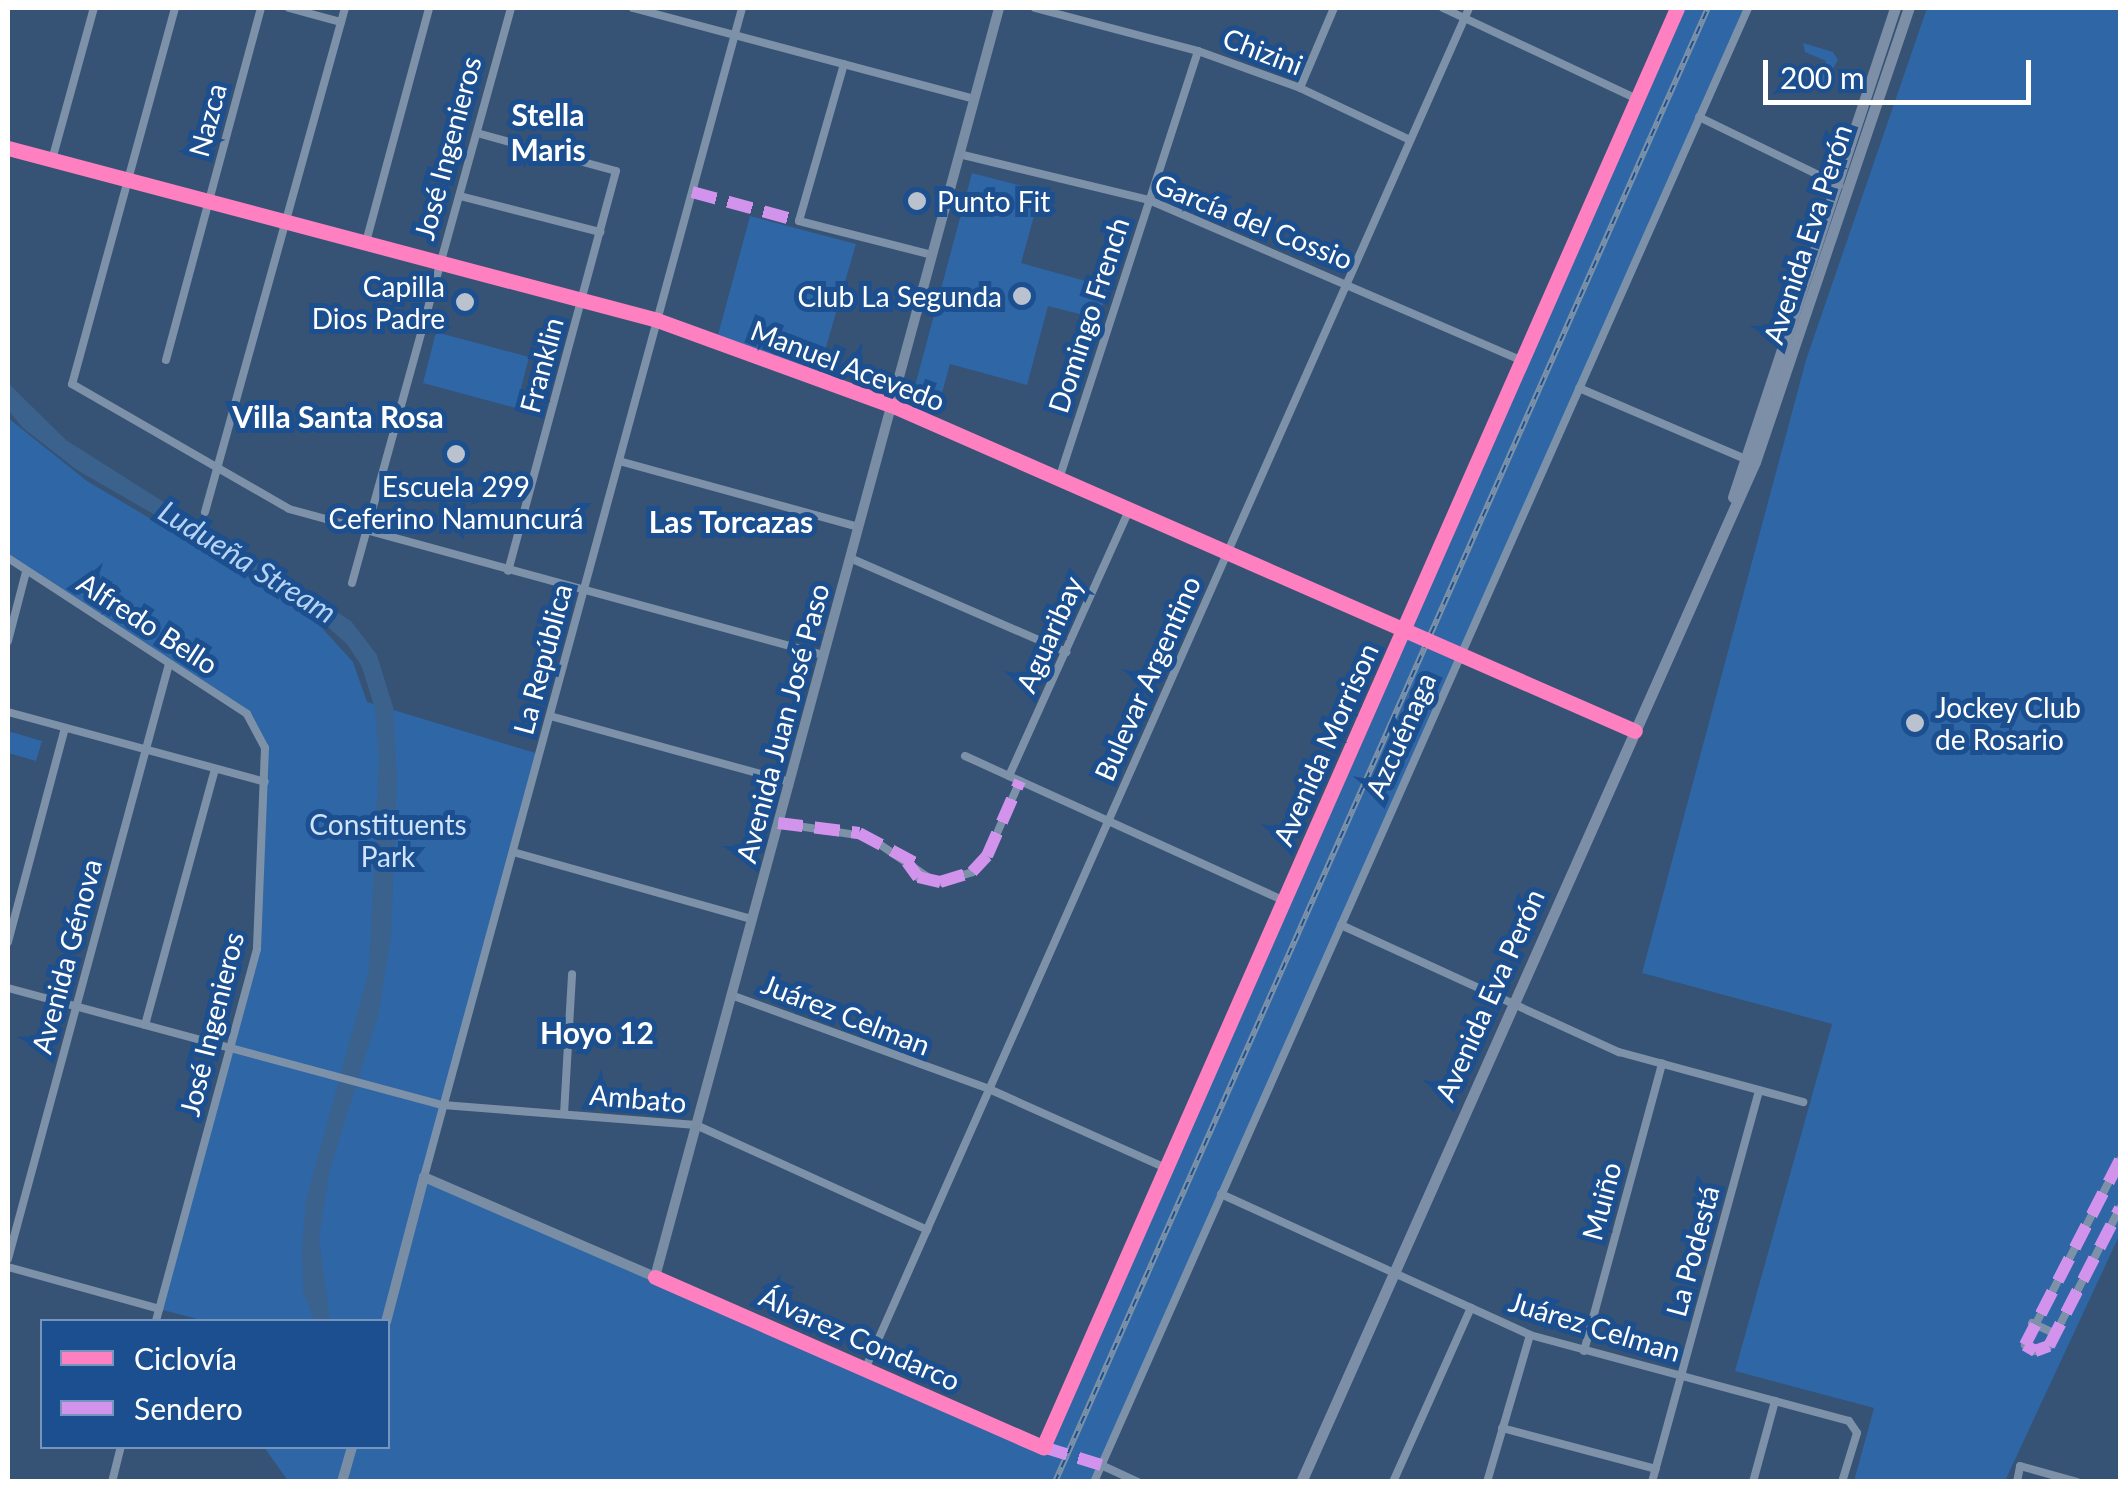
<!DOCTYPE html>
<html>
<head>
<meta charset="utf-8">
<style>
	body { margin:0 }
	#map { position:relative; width:2128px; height:1489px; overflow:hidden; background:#365274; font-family:Lato,sans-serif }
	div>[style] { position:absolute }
	.green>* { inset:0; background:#2f66a5 }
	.water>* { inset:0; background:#3b618d }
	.street>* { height:8px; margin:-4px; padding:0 4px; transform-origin:4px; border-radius:4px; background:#7d92a8 }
	.secondary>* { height:10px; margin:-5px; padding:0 5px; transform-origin:5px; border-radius:5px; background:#798da4 }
	.primary>* { height:11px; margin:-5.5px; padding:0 5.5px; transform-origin:5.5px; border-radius:5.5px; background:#7d8ea7 }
	.rail>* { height:6px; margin-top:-3px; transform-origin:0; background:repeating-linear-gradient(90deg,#1b4f8f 0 8px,#7e92a7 0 16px); box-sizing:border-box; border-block:2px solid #7e92a7 }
	.quiet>* { height:12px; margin-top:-6px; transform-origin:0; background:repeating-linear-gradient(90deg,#d193ec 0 25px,transparent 0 37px) }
	.cycleway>* { height:15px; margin:-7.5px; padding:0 7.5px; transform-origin:7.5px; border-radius:7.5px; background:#ff80c0 }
	.dots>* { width:28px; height:28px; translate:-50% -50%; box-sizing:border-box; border:5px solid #1b4f8f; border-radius:50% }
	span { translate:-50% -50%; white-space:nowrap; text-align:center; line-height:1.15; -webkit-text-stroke:10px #1b4f8f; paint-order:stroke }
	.street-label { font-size:28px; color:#fff }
	.poi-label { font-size:28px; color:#fff }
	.left { translate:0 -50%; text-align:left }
	.right { translate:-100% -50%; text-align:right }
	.park-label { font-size:28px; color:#cfe3fa }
	.neighbourhood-label { font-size:30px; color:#fff; font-weight:700 }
	.water-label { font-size:30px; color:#b5d3f5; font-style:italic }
	.frame { position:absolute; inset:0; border:10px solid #fff; pointer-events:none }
	.legend { position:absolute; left:40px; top:1319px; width:350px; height:130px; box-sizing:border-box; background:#1b4f8f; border:2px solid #7695bc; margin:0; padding:12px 18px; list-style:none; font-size:30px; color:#fff }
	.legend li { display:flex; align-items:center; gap:20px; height:50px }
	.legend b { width:50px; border:2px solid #7695bc }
	.scale { position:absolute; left:1763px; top:60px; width:268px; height:45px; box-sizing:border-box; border:5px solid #fff; border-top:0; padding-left:12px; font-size:30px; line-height:35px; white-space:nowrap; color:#fff; -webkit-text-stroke:8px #1b4f8f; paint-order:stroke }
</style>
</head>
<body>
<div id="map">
	<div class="green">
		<div style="clip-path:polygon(1677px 8px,1748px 8px,1094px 1481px,288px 1481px,264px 1447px,388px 1446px,388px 1322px,205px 1321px,159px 1309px,257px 949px,265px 748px,247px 714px,8px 558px,8px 418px,87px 481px,279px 595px,322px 628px,353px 662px,367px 702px,539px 754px,425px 1177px,1043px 1446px)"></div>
		<div style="clip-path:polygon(1927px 8px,2120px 8px,2120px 1234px,2005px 1481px,1854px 1481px,1874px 1408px,1735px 1371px,1832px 1024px,1642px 973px,1806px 360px)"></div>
		<div style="clip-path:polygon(1803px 43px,1833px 52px,1838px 60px,1823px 85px,1792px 71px,1818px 81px,1826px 61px,1805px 52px)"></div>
		<div style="clip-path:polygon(972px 173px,1041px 191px,1021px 263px,1107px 287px,1099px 319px,1048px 306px,1027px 385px,950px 364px,937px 411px,911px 401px)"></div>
		<div style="clip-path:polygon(750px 216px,856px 244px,819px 371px,718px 335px)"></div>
		<div style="clip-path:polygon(436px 332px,529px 357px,516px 408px,423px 383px)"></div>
		<div style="clip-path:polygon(8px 731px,42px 741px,36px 761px,8px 753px)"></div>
	</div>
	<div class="water">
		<div style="clip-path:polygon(8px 383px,66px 440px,351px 621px,377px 655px,393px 707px,397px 778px,391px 935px,379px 1012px,330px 1169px,319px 1239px,330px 1321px,315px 1321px,303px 1292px,302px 1247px,306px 1200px,369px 971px,379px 759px,375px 709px,362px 667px,347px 644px,287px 591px,77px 470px,23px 428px,8px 410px)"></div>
	</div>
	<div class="street">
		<div style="left:175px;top:8px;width:390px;rotate:105.3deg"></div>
		<div style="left:72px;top:384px;width:250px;rotate:29.9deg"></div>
		<div style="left:289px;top:509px;width:554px;rotate:15.29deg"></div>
		<div style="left:289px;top:8px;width:54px;rotate:15.1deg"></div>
		<div style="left:633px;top:8px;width:353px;rotate:14.9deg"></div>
		<div style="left:1035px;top:8px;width:169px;rotate:14.8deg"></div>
		<div style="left:1198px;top:51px;width:109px;rotate:19.9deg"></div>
		<div style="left:1300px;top:88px;width:122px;rotate:25.3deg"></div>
		<div style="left:1443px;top:8px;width:214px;rotate:25.1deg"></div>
		<div style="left:844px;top:64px;width:163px;rotate:106deg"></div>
		<div style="left:799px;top:221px;width:137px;rotate:14.3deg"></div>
		<div style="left:1300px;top:88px;width:87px;rotate:-67deg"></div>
		<div style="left:1699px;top:117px;width:156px;rotate:25.9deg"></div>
		<div style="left:477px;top:133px;width:144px;rotate:15.3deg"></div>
		<div style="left:616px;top:171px;width:414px;rotate:105.1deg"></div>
		<div style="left:8px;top:148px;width:671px;rotate:14.84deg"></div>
		<div style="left:657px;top:320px;width:249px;rotate:20deg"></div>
		<div style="left:959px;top:154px;width:195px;rotate:13.6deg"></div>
		<div style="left:1149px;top:200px;width:406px;rotate:23.3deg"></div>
		<div style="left:52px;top:160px;width:158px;rotate:-74.6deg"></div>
		<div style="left:460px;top:196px;width:145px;rotate:14.4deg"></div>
		<div style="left:366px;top:242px;width:242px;rotate:-74.9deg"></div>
		<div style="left:166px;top:360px;width:365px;rotate:-74.9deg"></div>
		<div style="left:1579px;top:388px;width:186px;rotate:23.1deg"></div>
		<div style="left:619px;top:461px;width:248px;rotate:15.4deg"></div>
		<div style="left:1059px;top:479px;width:450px;rotate:-72deg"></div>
		<div style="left:205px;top:512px;width:523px;rotate:-74.48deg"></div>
		<div style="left:8px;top:558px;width:285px;rotate:33.1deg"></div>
		<div style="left:247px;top:714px;width:38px;rotate:62deg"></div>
		<div style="left:265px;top:748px;width:201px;rotate:92.3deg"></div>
		<div style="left:257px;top:949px;width:386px;rotate:105.2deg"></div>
		<div style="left:850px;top:558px;width:236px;rotate:23.5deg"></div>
		<div style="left:352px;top:583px;width:597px;rotate:-74.54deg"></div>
		<div style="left:8px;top:641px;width:71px;rotate:-75.4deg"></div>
		<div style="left:8px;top:712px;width:266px;rotate:15.2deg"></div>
		<div style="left:550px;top:716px;width:248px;rotate:15.4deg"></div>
		<div style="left:965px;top:756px;width:350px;rotate:24.4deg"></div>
		<div style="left:1009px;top:776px;width:292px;rotate:-65.7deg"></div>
		<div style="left:778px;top:823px;width:92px;rotate:8.7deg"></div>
		<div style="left:869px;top:837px;width:76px;rotate:34.3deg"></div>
		<div style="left:513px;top:852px;width:248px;rotate:15.7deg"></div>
		<div style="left:907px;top:862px;width:19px;rotate:54deg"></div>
		<div style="left:918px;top:877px;width:23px;rotate:13deg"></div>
		<div style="left:940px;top:882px;width:34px;rotate:-17deg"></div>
		<div style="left:972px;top:872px;width:22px;rotate:-47deg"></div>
		<div style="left:987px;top:856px;width:82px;rotate:-66.3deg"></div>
		<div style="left:1341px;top:925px;width:306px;rotate:24.6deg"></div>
		<div style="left:1619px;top:1052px;width:191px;rotate:15.2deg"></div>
		<div style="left:8px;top:942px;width:221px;rotate:-75.1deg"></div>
		<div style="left:8px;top:988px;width:450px;rotate:15.1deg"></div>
		<div style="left:443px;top:1105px;width:254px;rotate:4.5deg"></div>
		<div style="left:696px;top:1125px;width:254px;rotate:24.4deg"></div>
		<div style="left:731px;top:995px;width:275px;rotate:20deg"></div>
		<div style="left:989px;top:1089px;width:194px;rotate:24.1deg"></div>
		<div style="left:145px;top:1025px;width:265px;rotate:-74.7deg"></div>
		<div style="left:564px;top:1114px;width:140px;rotate:-86.7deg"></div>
		<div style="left:2120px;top:1160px;width:208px;rotate:117.2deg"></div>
		<div style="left:2025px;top:1345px;width:12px;rotate:31deg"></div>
		<div style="left:2035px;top:1351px;width:15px;rotate:-20deg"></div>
		<div style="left:2049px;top:1346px;width:155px;rotate:-62.8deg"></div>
		<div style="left:424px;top:1177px;width:1211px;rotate:-74.78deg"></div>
		<div style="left:1221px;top:1194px;width:340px;rotate:24.5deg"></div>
		<div style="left:1530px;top:1335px;width:330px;rotate:15.1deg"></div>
		<div style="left:1849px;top:1421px;width:14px;rotate:56deg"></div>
		<div style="left:1857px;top:1433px;width:51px;rotate:107deg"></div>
		<div style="left:8px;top:1259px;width:616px;rotate:-74.86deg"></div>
		<div style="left:8px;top:1267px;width:157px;rotate:15.5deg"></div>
		<div style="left:655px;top:1277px;width:424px;rotate:23.7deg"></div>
		<div style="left:1043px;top:1447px;width:1572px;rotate:-66.22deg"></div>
		<div style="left:2032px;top:1323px;width:26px;rotate:25deg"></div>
		<div style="left:1584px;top:1351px;width:298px;rotate:-74.8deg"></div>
		<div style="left:866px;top:1367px;width:1487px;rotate:-66.07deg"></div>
		<div style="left:1502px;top:1428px;width:159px;rotate:14.9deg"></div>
		<div style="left:1101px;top:1465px;width:41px;rotate:24.7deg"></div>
		<div style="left:112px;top:1482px;width:37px;rotate:-76deg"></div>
		<div style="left:1094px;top:1482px;width:1613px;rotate:-66.07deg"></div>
		<div style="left:1393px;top:1482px;width:191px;rotate:-65.9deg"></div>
		<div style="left:1487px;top:1482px;width:153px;rotate:-73.7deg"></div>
		<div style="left:1652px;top:1482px;width:406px;rotate:-74.7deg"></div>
		<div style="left:1753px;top:1482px;width:84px;rotate:-74.8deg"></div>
		<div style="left:2017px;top:1482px;width:16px;rotate:-79deg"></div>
		<div style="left:2020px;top:1466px;width:59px;rotate:15.7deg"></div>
	</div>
	<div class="secondary">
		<div style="left:891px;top:405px;width:812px;rotate:23.66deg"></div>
		<div style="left:386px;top:1322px;width:150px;rotate:-75.3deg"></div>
		<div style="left:424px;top:1177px;width:252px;rotate:23.4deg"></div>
		<div style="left:655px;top:1277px;width:1315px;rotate:-74.83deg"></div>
		<div style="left:342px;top:1482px;width:37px;rotate:-74deg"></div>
	</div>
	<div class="primary">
		<div style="left:1733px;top:497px;width:515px;rotate:-71.67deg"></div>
		<div style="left:1301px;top:1482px;width:1116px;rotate:-66.01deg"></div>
		<div style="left:1755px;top:462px;width:479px;rotate:-71.3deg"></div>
	</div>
	<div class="rail">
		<div style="left:1055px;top:1482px;width:1612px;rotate:-66.11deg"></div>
	</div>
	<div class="quiet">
		<div style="left:692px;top:192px;width:111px;rotate:15.2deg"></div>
		<div style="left:778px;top:823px;width:82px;rotate:7deg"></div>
		<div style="left:859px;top:833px;width:68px;rotate:28.1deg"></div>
		<div style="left:907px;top:862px;width:19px;rotate:54deg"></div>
		<div style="left:918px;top:877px;width:23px;rotate:13deg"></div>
		<div style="left:940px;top:882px;width:34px;rotate:-17deg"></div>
		<div style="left:972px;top:872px;width:22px;rotate:-47deg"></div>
		<div style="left:987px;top:856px;width:82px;rotate:-66.3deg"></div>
		<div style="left:2120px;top:1160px;width:208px;rotate:117.2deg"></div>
		<div style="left:2025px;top:1345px;width:12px;rotate:31deg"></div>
		<div style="left:2035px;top:1351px;width:15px;rotate:-20deg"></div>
		<div style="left:2049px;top:1346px;width:155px;rotate:-62.8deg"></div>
		<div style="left:1043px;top:1447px;width:61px;rotate:17.2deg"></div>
	</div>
	<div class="cycleway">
		<div style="left:8px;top:148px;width:671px;rotate:14.84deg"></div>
		<div style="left:657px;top:320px;width:249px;rotate:20deg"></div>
		<div style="left:891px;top:405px;width:812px;rotate:23.66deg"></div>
		<div style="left:655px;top:1277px;width:424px;rotate:23.7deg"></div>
		<div style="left:1043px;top:1447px;width:1572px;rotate:-66.22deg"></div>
	</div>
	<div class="dots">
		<div style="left:917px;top:201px;background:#b9c2ce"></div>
		<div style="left:1022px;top:296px;background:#b9c2ce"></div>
		<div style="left:465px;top:302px;background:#b9c2ce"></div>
		<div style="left:456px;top:454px;background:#b9c2ce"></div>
		<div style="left:1915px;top:723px;background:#b9c2ce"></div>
	</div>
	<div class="street-label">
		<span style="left:1263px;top:51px;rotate:21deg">Chizini</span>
		<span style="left:207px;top:120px;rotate:-75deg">Nazca</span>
		<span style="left:447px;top:148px;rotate:-75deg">José Ingenieros</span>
		<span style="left:1254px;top:221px;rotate:22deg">García del Cossio</span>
		<span style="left:1807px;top:234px;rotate:-72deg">Avenida Eva Perón</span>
		<span style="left:1088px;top:315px;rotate:-72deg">Domingo French</span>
		<span style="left:541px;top:365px;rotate:-75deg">Franklin</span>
		<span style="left:848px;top:365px;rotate:21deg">Manuel Acevedo</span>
		<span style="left:148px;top:623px;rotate:33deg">Alfredo Bello</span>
		<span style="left:1049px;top:634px;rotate:-66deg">Aguaribay</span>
		<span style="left:542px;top:659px;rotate:-75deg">La República</span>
		<span style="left:1147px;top:678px;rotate:-66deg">Bulevar Argentino</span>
		<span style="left:782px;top:723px;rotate:-75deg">Avenida Juan José Paso</span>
		<span style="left:1400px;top:735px;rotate:-66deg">Azcuénaga</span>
		<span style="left:1325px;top:744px;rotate:-66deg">Avenida Morrison</span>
		<span style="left:66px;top:956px;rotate:-75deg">Avenida Génova</span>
		<span style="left:1489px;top:995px;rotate:-66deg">Avenida Eva Perón</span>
		<span style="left:846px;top:1014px;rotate:21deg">Juárez Celman</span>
		<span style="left:211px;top:1024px;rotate:-76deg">José Ingenieros</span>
		<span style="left:638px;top:1098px;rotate:5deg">Ambato</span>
		<span style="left:1601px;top:1201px;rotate:-75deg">Muiño</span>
		<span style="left:1692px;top:1251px;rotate:-75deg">La Podestá</span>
		<span style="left:1595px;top:1326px;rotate:17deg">Juárez Celman</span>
		<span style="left:860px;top:1338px;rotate:24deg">Álvarez Condarco</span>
	</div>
	<div class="poi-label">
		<span class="left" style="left:937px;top:201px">Punto Fit</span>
		<span class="right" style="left:445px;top:302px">Capilla<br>Dios Padre</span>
		<span class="right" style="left:1002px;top:296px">Club La Segunda</span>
		<span style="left:456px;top:502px">Escuela 299<br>Ceferino Namuncurá</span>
		<span class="left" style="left:1935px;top:723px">Jockey Club<br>de Rosario</span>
	</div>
	<div class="park-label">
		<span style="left:388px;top:840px">Constituents<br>Park</span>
	</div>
	<div class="neighbourhood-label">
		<span style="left:548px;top:131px">Stella<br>Maris</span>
		<span style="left:338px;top:416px">Villa Santa Rosa</span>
		<span style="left:731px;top:521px">Las Torcazas</span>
		<span style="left:597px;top:1032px">Hoyo 12</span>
	</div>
	<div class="water-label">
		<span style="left:248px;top:561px;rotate:32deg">Ludueña Stream</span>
	</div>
	<div class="frame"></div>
	<ul class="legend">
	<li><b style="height:12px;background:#ff80c0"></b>Ciclovía</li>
	<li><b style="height:12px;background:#d193ec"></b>Sendero</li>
	</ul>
	<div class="scale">200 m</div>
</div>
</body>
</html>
